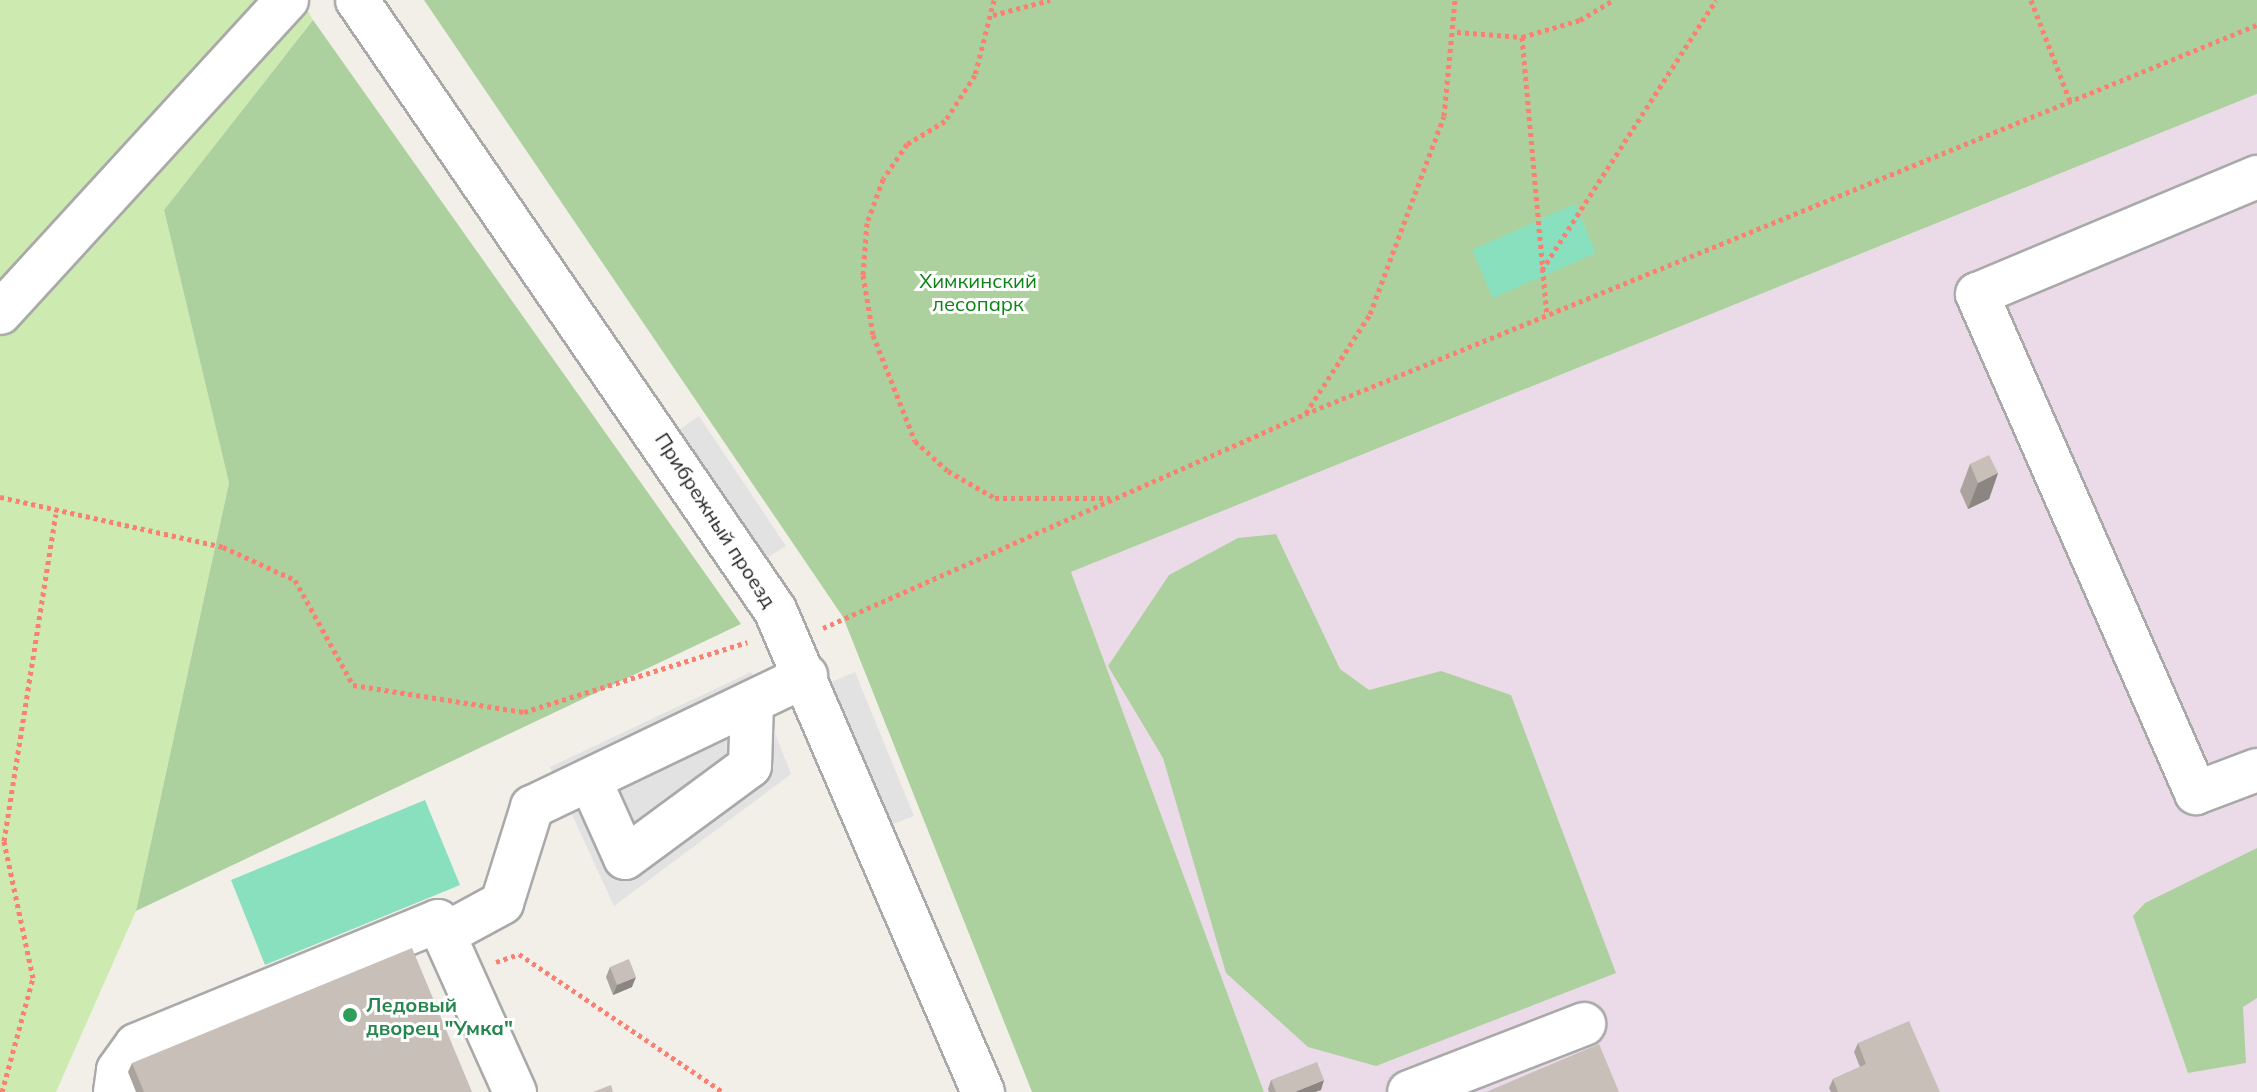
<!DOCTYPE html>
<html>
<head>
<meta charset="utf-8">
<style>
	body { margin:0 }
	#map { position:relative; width:2257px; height:1092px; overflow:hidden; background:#f2efe9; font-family:Mulish,sans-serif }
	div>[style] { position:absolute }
	.industrial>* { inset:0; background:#ebdbe8 }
	.grass>* { inset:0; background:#cdebb0 }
	.forest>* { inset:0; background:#add19e }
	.pitch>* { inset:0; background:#88e0be }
	.parking>* { inset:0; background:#e2e2e2 }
	.path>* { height:5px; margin-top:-2.5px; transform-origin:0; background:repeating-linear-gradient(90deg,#fa8072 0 4px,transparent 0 8px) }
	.roads { filter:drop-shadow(2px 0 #a9a9a9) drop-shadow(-2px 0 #a9a9a9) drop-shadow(0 2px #a9a9a9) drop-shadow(0 -2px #a9a9a9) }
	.minor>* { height:42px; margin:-21px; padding:0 21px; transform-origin:21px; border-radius:21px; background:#fff }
	.wall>* { inset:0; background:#aba49e }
	.shaded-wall>* { inset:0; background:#8b8681 }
	.building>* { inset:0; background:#c7bfb8 }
	.dots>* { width:22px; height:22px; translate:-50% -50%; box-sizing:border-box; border:4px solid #fff; border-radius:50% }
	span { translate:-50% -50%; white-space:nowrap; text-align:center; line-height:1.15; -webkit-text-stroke:6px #fff; paint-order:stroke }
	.park-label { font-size:20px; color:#0c8416 }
	.street-label { font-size:20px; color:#222 }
	.leisure-label { font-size:20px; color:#27864d; font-weight:700 }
	.left { translate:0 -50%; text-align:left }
</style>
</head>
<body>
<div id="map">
	<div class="industrial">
		<div style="clip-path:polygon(2257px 94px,2257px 1092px,1264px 1092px,1071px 572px)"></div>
	</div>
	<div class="grass">
		<div style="clip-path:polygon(0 0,302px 0,313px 20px,164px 210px,229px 483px,136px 911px,56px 1092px,0 1092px)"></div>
	</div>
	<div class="forest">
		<div style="clip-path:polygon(424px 0,2257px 0,2257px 94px,1071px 572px,1264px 1092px,1032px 1092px,843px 617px)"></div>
		<div style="clip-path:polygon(313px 20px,741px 624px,136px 911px,229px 483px,164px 210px)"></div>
		<div style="clip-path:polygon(1276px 534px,1340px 669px,1369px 690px,1441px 671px,1511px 695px,1616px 973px,1376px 1066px,1308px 1047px,1226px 973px,1163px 758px,1108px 666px,1169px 575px,1238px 538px)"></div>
		<div style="clip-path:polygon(2257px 848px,2257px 998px,2243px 1007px,2246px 1063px,2188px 1073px,2133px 916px,2145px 903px)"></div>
	</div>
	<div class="pitch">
		<div style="clip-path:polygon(1575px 204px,1596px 253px,1493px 298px,1472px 250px)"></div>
		<div style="clip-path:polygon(425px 800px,460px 885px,265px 965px,231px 880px)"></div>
	</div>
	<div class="parking">
		<div style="clip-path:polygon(699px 416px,786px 546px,762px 561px,676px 432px)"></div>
		<div style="clip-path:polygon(751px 672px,791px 774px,614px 906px,550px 767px)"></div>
		<div style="clip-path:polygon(855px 672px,914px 816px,888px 826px,829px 683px)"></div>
	</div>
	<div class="path">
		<div style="left:994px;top:0;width:77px;rotate:104.2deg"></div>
		<div style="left:975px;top:75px;width:55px;rotate:123.1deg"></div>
		<div style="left:945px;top:121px;width:44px;rotate:148.8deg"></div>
		<div style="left:907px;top:144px;width:42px;rotate:124.4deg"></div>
		<div style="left:883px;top:179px;width:47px;rotate:110deg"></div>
		<div style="left:867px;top:223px;width:52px;rotate:94.4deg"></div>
		<div style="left:863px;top:275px;width:61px;rotate:80.5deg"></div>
		<div style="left:873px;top:335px;width:114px;rotate:68.4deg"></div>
		<div style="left:915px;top:441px;width:45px;rotate:42.3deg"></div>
		<div style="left:948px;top:471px;width:54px;rotate:29.9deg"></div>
		<div style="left:995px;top:498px;width:115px"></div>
		<div style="left:2031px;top:0;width:108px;rotate:68.9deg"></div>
		<div style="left:993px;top:15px;width:59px;rotate:-14.7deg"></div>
		<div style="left:1457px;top:32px;width:65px;rotate:4.4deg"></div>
		<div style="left:1522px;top:37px;width:60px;rotate:-16.3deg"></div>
		<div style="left:1580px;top:20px;width:39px;rotate:-31deg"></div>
		<div style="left:1522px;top:37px;width:279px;rotate:84.9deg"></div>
		<div style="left:1542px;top:270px;width:321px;rotate:-57.2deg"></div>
		<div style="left:1306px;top:413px;width:118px;rotate:-57.1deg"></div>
		<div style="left:1370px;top:314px;width:211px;rotate:-69.5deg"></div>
		<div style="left:1444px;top:116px;width:117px;rotate:-84.6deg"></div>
		<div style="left:0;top:497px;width:229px;rotate:12.6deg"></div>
		<div style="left:223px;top:547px;width:79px;rotate:24.6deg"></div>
		<div style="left:295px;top:580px;width:120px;rotate:61.1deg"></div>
		<div style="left:353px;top:685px;width:173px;rotate:9deg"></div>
		<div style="left:524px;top:712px;width:234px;rotate:-17.4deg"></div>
		<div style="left:823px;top:628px;width:527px;rotate:-23.94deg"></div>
		<div style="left:1305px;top:414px;width:1028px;rotate:-22.23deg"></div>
		<div style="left:496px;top:962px;width:24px;rotate:-19deg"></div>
		<div style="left:519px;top:954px;width:246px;rotate:34.1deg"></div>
		<div style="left:2px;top:1092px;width:118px;rotate:-74.8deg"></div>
		<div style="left:33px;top:978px;width:140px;rotate:-102deg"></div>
		<div style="left:4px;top:841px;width:331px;rotate:-81deg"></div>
	</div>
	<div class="roads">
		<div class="minor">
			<div style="left:357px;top:0;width:739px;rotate:55.58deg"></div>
			<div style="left:775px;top:610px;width:525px;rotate:66.66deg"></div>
			<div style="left:2257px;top:177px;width:303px;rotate:157.3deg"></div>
			<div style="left:1977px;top:294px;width:545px;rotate:66.3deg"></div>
			<div style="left:2196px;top:793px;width:65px;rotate:-20.7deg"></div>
			<div style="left:0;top:313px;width:425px;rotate:-47.5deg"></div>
			<div style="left:590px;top:780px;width:85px;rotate:65.8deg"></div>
			<div style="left:625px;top:858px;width:155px;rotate:-36.4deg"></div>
			<div style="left:750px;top:766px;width:63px;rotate:-88.2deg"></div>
			<div style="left:445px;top:934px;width:65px;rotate:-28.5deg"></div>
			<div style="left:502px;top:903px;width:101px;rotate:-72.6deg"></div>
			<div style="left:532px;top:807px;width:304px;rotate:-25.6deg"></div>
			<div style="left:115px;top:1092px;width:22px;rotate:-82deg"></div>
			<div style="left:118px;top:1070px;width:31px;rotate:-54deg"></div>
			<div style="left:136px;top:1045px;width:326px;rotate:-22.3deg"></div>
			<div style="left:438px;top:921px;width:188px;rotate:65.8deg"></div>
			<div style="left:1409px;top:1092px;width:188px;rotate:-21.2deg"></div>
		</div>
	</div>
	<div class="wall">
		<div style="clip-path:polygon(1970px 464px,1998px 473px,1989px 499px,1968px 509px,1960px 491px)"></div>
		<div style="clip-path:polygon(610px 967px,632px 987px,613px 995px,606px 977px)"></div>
		<div style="clip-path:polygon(1858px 1043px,1940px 1092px,1831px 1092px,1829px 1088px,1833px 1079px,1860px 1067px,1854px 1052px)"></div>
		<div style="clip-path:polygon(132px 1063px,472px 1092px,136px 1092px,128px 1072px)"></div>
		<div style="clip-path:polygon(1271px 1080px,1321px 1090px,1315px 1092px,1269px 1092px,1268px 1089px)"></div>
	</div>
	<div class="shaded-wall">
		<div style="clip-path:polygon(1998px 473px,1989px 499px,1968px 509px,1978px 483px)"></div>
		<div style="clip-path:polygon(636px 977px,632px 987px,613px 995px,617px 985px)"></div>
		<div style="clip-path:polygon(1324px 1080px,1321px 1090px,1315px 1092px,1295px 1092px)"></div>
	</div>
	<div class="building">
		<div style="clip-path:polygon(1989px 455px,1998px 473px,1978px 483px,1970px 464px)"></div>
		<div style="clip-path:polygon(412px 948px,472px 1092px,144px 1092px,132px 1063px)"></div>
		<div style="clip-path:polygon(629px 959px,636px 977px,617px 985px,610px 967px)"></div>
		<div style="clip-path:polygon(1909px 1021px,1940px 1092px,1838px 1092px,1833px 1079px,1866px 1064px,1858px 1043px)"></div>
		<div style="clip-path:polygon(1599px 1044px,1619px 1092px,1486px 1092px)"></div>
		<div style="clip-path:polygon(1317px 1062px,1324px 1080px,1295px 1092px,1276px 1092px,1271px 1080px)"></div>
		<div style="clip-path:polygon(611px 1085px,613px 1092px,593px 1092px)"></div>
	</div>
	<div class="dots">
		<div style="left:350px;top:1015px;background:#2e9e5b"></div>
	</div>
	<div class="park-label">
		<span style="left:978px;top:292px">Химкинский<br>лесопарк</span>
	</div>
	<div class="street-label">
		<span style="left:716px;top:520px;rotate:57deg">Прибрежный проезд</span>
	</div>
	<div class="leisure-label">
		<span class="left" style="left:366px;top:1016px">Ледовый<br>дворец "Умка"</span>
	</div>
</div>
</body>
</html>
